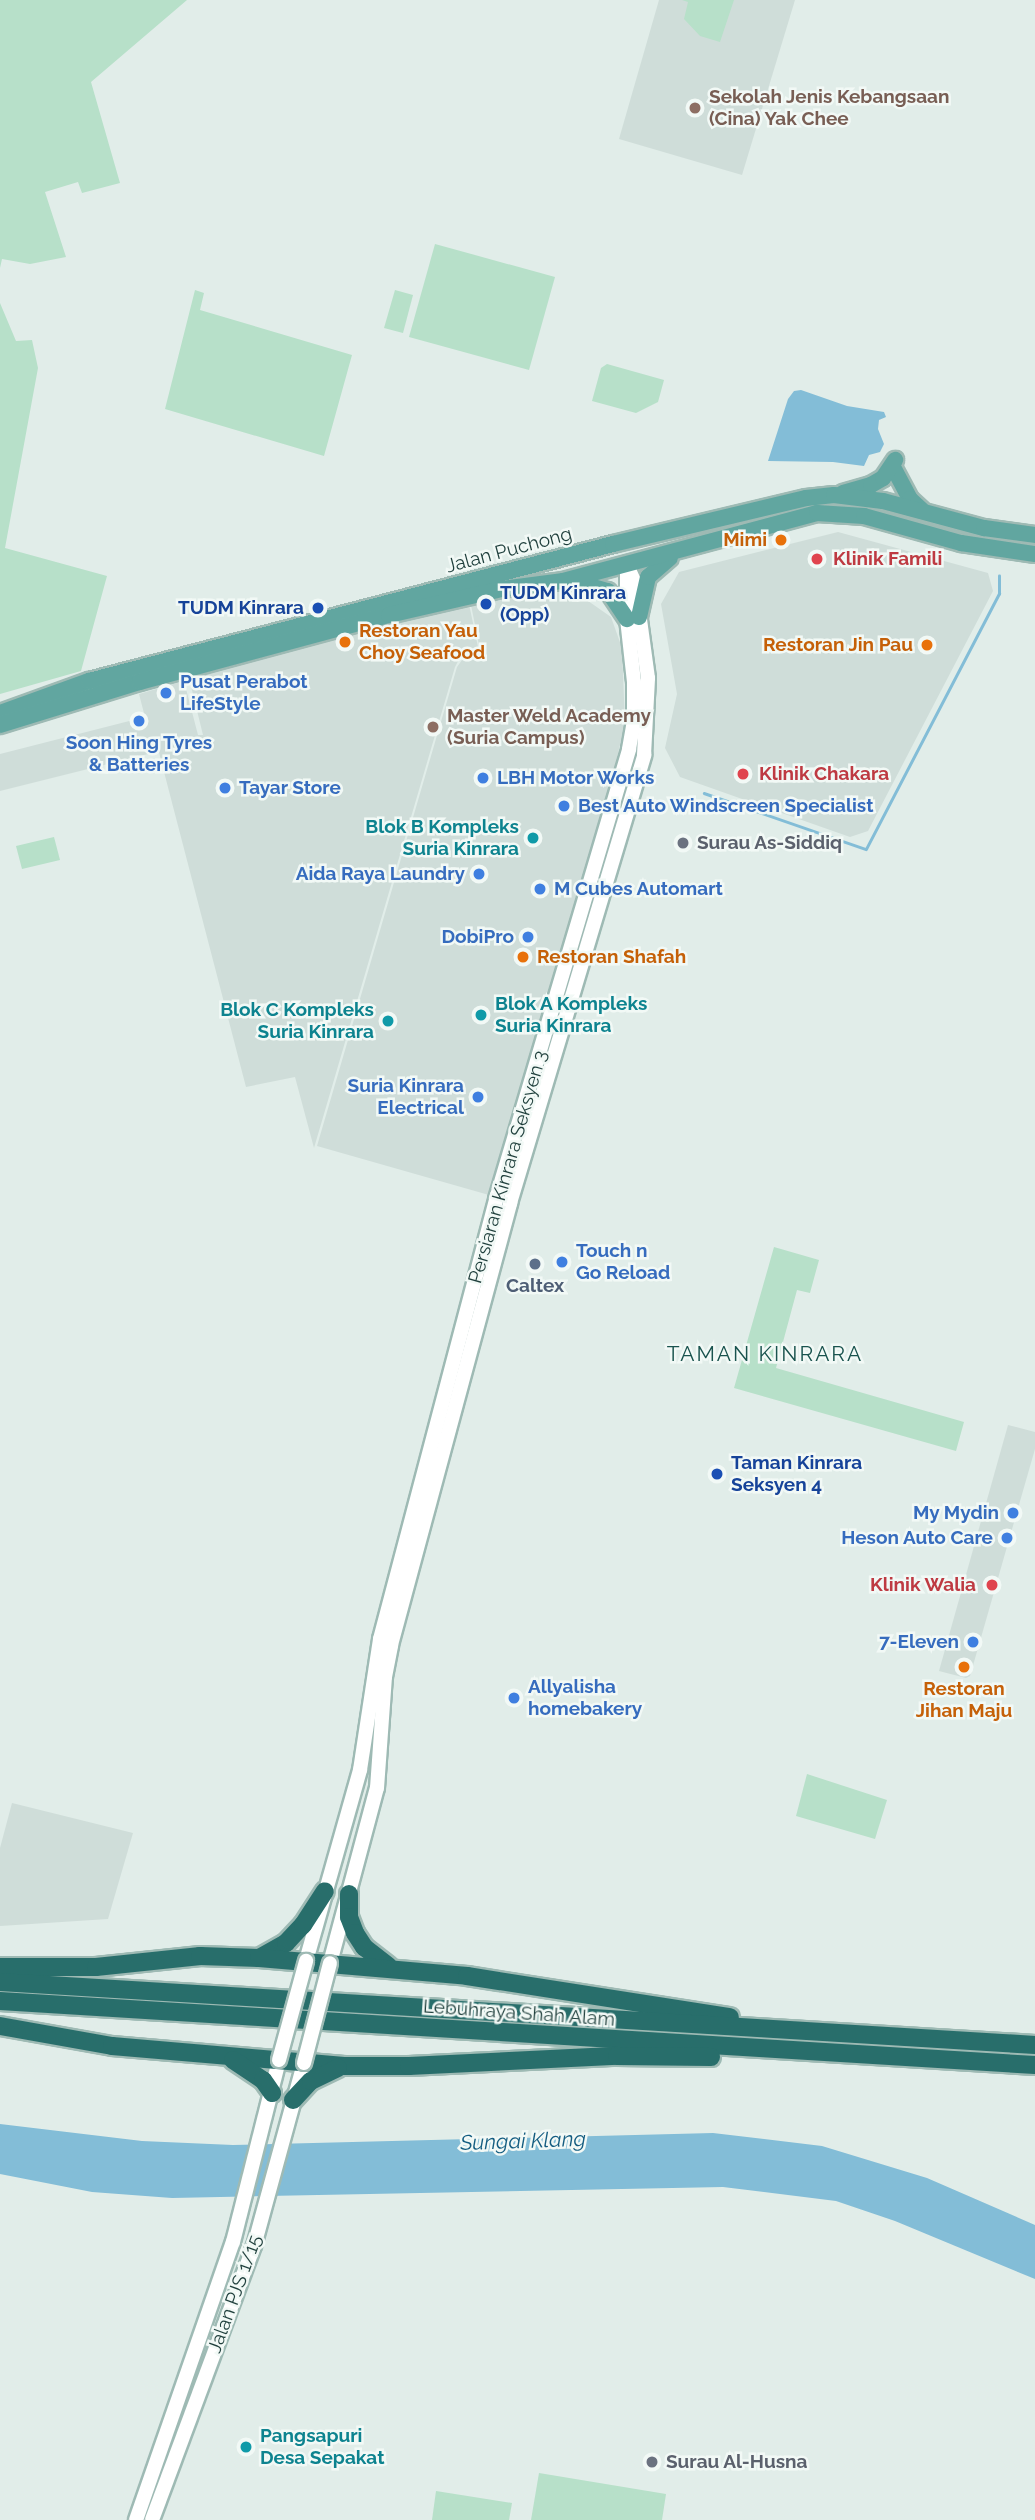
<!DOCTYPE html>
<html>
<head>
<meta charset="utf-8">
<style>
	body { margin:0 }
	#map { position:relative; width:1035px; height:2520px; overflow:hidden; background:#e1ede9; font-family:Raleway,sans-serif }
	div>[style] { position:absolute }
	.built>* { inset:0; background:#cfddd9 }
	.green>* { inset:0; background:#b7e0c9 }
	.water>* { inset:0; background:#83bdd7 }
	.stream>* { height:2.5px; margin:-1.25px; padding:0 1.25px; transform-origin:1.25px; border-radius:1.25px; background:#83bdd7 }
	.roads { filter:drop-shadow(2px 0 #9ebab4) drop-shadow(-2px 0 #9ebab4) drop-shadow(0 2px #9ebab4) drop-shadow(0 -2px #9ebab4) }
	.secondary>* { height:14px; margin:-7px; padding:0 7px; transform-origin:7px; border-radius:7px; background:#fff }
	.primary>* { height:16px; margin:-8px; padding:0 8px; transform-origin:8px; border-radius:8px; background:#61a6a0 }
	.highway>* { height:18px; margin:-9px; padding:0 9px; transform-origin:9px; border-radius:9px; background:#286e6b }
	.bridges { filter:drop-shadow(2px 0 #9ebab4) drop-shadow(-2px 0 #9ebab4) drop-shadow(0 2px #9ebab4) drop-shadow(0 -2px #9ebab4) }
	.secondary-bridge>* { height:14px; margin:-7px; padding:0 7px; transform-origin:7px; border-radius:7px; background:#fff }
	.dots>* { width:19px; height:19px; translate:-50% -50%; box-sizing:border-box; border:4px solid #f2f9f6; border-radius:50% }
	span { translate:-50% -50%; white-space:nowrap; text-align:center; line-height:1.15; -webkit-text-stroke:5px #f2f9f6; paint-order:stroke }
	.education-label { font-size:19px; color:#785e54; font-weight:700 }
	.left { translate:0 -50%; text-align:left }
	.food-label { font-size:19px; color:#c56008; font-weight:700 }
	.right { translate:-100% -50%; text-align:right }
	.street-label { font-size:19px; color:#1f3f3c }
	.health-label { font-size:19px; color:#be3a42; font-weight:700 }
	.transit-label { font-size:19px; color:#164399; font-weight:700 }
	.shop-label { font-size:19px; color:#366cbe; font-weight:700 }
	.culture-label { font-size:19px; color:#0d838f; font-weight:700 }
	.worship-label { font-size:19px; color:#5b616d; font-weight:700 }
	.service-label { font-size:19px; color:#4e5e75; font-weight:700 }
	.neighbourhood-label { font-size:21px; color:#19534e; letter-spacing:2px }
	.water-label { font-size:21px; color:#145d81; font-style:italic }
</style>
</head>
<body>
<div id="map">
	<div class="built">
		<div style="clip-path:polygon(659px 0,795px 0,742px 175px,619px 139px)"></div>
		<div style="clip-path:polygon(838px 532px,988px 573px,993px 591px,868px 831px,850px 837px,680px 777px,665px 748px,677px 694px,661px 604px,679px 572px)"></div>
		<div style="clip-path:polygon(571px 589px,611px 617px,622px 648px,625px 724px,601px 824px,489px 1195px,317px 1146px,457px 667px,467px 653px,480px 650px,471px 605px)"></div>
		<div style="clip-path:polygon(469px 604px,478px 647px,464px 650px,455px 667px,314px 1148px,295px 1077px,246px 1087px,157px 745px,154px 746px,156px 752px,0 791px,0 754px,145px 717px,139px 694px,184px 681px,198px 735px,203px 735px,188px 674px)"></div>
		<div style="clip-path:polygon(1008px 1425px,1035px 1432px,1035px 1449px,970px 1676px,966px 1678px,939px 1671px)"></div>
		<div style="clip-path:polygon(12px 1803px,133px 1833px,108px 1919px,0 1926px,0 1848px)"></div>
	</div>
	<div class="green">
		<div style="clip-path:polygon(0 0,187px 0,91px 82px,120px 183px,82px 193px,78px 182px,45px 192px,66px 257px,30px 264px,2px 259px,0 268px)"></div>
		<div style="clip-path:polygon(682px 0,734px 0,720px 42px,700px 36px,684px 19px,688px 2px)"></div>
		<div style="clip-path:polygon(435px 244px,555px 277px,529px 370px,409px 337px)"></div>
		<div style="clip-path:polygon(195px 290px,204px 293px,200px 310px,352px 355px,324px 456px,165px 409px)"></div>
		<div style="clip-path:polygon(395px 290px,413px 295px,403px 333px,384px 328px)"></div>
		<div style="clip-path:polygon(0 303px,16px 341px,32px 340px,38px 368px,5px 548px,107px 576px,81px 671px,0 694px)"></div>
		<div style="clip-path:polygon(607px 364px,664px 380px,658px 402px,636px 413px,592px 401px,601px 368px)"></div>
		<div style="clip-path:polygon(54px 837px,60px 860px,22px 869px,16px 846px)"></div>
		<div style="clip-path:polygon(774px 1247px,819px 1260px,810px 1293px,797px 1290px,776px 1368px,964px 1422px,956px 1451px,734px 1388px)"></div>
		<div style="clip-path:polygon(807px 1774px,887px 1800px,875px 1839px,796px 1816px)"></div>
		<div style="clip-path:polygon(539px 2473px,666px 2494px,662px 2520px,531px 2520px)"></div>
		<div style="clip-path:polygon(436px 2491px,512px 2503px,509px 2520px,432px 2520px)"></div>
	</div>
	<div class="water">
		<div style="clip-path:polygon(801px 390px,847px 406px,884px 412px,886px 417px,879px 420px,878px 429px,884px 444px,880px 452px,869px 455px,864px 466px,833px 462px,768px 461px,788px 399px,794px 391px)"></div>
		<div style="clip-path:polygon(0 2124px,142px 2141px,233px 2145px,713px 2133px,822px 2146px,927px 2178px,1035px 2225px,1035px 2279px,895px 2221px,836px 2201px,723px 2187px,172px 2198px,92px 2192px,0 2174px)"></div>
	</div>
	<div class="stream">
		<div style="left:704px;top:793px;width:171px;rotate:19.1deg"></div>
		<div style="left:866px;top:849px;width:288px;rotate:-62.5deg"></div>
		<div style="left:999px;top:594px;width:18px;rotate:-90deg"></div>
	</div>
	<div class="roads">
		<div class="secondary">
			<div style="left:306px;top:1961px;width:198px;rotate:-74.2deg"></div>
			<div style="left:360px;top:1770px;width:133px;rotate:-81.3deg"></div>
			<div style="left:380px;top:1639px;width:455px;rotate:-75.2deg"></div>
			<div style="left:496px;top:1199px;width:469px;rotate:-73.5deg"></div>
			<div style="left:629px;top:749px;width:29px;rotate:-80deg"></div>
			<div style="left:634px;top:720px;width:38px;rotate:-90deg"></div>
			<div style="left:634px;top:682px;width:63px;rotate:-96.3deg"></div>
			<div style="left:627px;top:619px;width:52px;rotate:-90deg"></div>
			<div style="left:330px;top:1963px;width:181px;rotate:-75deg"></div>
			<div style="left:377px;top:1788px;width:111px;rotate:-85.9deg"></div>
			<div style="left:385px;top:1677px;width:33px;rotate:-79deg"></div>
			<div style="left:391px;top:1645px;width:458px;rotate:-74.9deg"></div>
			<div style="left:510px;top:1203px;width:468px;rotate:-73.3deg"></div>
			<div style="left:644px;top:755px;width:77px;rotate:-87deg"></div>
			<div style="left:648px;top:678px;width:96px;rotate:-97.8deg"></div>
			<div style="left:635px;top:583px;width:20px;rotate:-114deg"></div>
			<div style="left:136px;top:2520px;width:294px;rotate:-70.8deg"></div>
			<div style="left:233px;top:2242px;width:188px;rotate:-75.8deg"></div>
			<div style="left:152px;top:2520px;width:292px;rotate:-69.6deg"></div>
			<div style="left:254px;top:2246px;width:190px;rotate:-74.7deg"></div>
		</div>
		<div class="primary">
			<div style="left:893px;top:467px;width:36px;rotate:62deg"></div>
			<div style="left:910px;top:499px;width:16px;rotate:43deg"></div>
			<div style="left:843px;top:493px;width:29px;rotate:-16deg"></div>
			<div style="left:871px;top:485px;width:14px;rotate:-30deg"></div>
			<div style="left:883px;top:478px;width:22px;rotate:-56deg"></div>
			<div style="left:576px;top:582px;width:33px;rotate:16deg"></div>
			<div style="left:608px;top:591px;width:34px;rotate:56deg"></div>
			<div style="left:639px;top:617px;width:41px;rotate:-77.3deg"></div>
			<div style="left:648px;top:577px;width:29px;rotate:-41deg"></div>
			<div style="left:0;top:713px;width:95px;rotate:-19.8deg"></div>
			<div style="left:89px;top:681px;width:542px;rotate:-14.65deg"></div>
			<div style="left:613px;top:544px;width:198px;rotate:-13.4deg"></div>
			<div style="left:806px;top:498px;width:28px;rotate:-6deg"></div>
			<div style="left:834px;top:495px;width:49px;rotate:7deg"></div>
			<div style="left:883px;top:501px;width:105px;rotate:15deg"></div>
			<div style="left:984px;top:528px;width:51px;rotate:7.8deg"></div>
			<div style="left:0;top:725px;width:146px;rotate:-17.1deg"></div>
			<div style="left:140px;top:682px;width:258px;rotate:-15.1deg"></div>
			<div style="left:389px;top:615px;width:116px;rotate:-13deg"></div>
			<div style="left:502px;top:589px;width:62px;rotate:-7.5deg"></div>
			<div style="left:563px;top:581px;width:263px;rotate:-15deg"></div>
			<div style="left:817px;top:513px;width:47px;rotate:3.7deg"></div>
			<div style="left:864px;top:516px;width:101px;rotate:15.6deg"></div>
			<div style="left:961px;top:543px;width:75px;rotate:8.5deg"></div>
		</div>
		<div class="highway">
			<div style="left:349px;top:1894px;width:23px;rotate:90deg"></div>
			<div style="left:349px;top:1917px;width:17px;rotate:69deg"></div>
			<div style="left:355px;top:1933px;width:17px;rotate:57deg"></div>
			<div style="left:364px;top:1947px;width:31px;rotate:38deg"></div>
			<div style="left:259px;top:1958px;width:31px;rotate:-29deg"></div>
			<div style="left:286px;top:1943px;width:25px;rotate:-47deg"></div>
			<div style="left:303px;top:1925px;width:40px;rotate:-57.1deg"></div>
			<div style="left:0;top:1967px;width:96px"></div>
			<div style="left:96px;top:1967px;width:105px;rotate:-6deg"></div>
			<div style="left:200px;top:1956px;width:59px;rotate:1.9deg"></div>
			<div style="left:259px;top:1958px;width:209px;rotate:4.9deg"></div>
			<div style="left:467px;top:1976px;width:266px;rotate:8.9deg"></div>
			<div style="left:0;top:1982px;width:1037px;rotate:3.48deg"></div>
			<div style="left:0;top:2001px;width:1037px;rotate:3.54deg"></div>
			<div style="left:0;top:2026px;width:114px;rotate:10.1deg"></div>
			<div style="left:112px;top:2046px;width:233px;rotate:4.9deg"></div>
			<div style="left:344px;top:2066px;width:65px"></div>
			<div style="left:409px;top:2066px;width:208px;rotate:-2.8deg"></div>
			<div style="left:617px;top:2056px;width:94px;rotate:0.6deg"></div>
			<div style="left:233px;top:2060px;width:36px;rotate:34deg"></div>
			<div style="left:263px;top:2080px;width:16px;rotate:55deg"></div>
			<div style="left:293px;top:2100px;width:26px;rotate:-47deg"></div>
			<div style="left:311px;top:2081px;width:30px;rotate:-26deg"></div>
		</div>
	</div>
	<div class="bridges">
		<div class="secondary-bridge">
			<div style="left:279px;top:2060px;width:103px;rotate:-74.7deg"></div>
			<div style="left:304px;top:2063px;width:103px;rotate:-75.4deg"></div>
		</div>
	</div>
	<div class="dots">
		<div style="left:695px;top:108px;background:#8d6e63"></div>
		<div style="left:781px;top:540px;background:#e8710a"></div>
		<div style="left:817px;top:559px;background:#e0444e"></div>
		<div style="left:486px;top:604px;background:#1a4fb4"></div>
		<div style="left:318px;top:608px;background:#1a4fb4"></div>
		<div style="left:345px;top:642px;background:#e8710a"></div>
		<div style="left:927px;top:645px;background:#e8710a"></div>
		<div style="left:166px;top:693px;background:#3f7fe0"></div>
		<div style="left:139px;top:721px;background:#3f7fe0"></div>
		<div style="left:433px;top:727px;background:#8d6e63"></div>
		<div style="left:743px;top:774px;background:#e0444e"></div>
		<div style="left:483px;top:778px;background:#3f7fe0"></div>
		<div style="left:225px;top:788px;background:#3f7fe0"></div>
		<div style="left:564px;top:806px;background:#3f7fe0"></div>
		<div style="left:533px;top:838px;background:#0f9aa8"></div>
		<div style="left:683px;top:843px;background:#6b7280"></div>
		<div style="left:479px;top:874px;background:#3f7fe0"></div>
		<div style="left:540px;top:889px;background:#3f7fe0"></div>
		<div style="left:528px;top:937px;background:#3f7fe0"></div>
		<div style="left:523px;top:957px;background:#e8710a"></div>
		<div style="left:481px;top:1015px;background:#0f9aa8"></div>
		<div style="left:388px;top:1021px;background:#0f9aa8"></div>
		<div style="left:478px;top:1097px;background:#3f7fe0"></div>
		<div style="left:562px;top:1262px;background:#3f7fe0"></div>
		<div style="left:535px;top:1264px;background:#5c6f8a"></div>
		<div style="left:717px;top:1474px;background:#1a4fb4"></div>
		<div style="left:1013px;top:1513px;background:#3f7fe0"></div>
		<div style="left:1007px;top:1538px;background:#3f7fe0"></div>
		<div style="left:992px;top:1585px;background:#e0444e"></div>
		<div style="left:973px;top:1642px;background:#3f7fe0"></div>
		<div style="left:964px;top:1667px;background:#e8710a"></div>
		<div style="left:514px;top:1698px;background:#3f7fe0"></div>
		<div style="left:246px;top:2447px;background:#0f9aa8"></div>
		<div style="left:652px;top:2462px;background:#6b7280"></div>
	</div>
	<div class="education-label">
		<span class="left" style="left:709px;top:108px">Sekolah Jenis Kebangsaan<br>(Cina) Yak Chee</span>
		<span class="left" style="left:447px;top:727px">Master Weld Academy<br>(Suria Campus)</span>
	</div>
	<div class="food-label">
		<span class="right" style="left:767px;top:540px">Mimi</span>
		<span class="left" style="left:359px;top:642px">Restoran Yau<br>Choy Seafood</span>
		<span class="right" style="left:913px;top:645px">Restoran Jin Pau</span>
		<span class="left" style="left:537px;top:957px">Restoran Shafah</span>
		<span style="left:964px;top:1700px">Restoran<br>Jihan Maju</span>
	</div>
	<div class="street-label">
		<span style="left:509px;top:550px;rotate:-15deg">Jalan Puchong</span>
		<span style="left:508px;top:1167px;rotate:-74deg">Persiaran Kinrara Seksyen 3</span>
		<span style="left:519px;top:2013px;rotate:4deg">Lebuhraya Shah Alam</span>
		<span style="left:235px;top:2294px;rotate:-70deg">Jalan PJS 1/15</span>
	</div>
	<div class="health-label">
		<span class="left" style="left:833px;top:559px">Klinik Famili</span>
		<span class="left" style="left:759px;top:774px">Klinik Chakara</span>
		<span class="right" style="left:976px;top:1585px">Klinik Walia</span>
	</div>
	<div class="transit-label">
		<span class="left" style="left:500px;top:604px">TUDM Kinrara<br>(Opp)</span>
		<span class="right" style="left:304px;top:608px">TUDM Kinrara</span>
		<span class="left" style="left:731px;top:1474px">Taman Kinrara<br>Seksyen 4</span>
	</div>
	<div class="shop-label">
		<span class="left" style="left:180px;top:693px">Pusat Perabot<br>LifeStyle</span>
		<span style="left:139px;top:754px">Soon Hing Tyres<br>&amp; Batteries</span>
		<span class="left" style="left:497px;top:778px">LBH Motor Works</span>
		<span class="left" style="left:239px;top:788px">Tayar Store</span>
		<span class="left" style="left:578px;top:806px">Best Auto Windscreen Specialist</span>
		<span class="right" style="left:465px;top:874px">Aida Raya Laundry</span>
		<span class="left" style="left:554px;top:889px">M Cubes Automart</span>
		<span class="right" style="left:514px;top:937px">DobiPro</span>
		<span class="right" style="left:464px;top:1097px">Suria Kinrara<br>Electrical</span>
		<span class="left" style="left:576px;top:1262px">Touch n<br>Go Reload</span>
		<span class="right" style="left:999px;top:1513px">My Mydin</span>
		<span class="right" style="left:993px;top:1538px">Heson Auto Care</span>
		<span class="right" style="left:959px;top:1642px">7-Eleven</span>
		<span class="left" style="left:528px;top:1698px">Allyalisha<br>homebakery</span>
	</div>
	<div class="culture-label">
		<span class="right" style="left:519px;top:838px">Blok B Kompleks<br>Suria Kinrara</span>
		<span class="left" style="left:495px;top:1015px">Blok A Kompleks<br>Suria Kinrara</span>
		<span class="right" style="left:374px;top:1021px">Blok C Kompleks<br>Suria Kinrara</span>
		<span class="left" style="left:260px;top:2447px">Pangsapuri<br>Desa Sepakat</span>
	</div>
	<div class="worship-label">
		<span class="left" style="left:697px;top:843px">Surau As-Siddiq</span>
		<span class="left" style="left:666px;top:2462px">Surau Al-Husna</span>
	</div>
	<div class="service-label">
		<span style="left:535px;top:1286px">Caltex</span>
	</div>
	<div class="neighbourhood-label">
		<span style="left:765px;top:1354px">TAMAN KINRARA</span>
	</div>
	<div class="water-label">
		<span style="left:523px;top:2141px;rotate:-2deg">Sungai Klang</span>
	</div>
</div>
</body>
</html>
